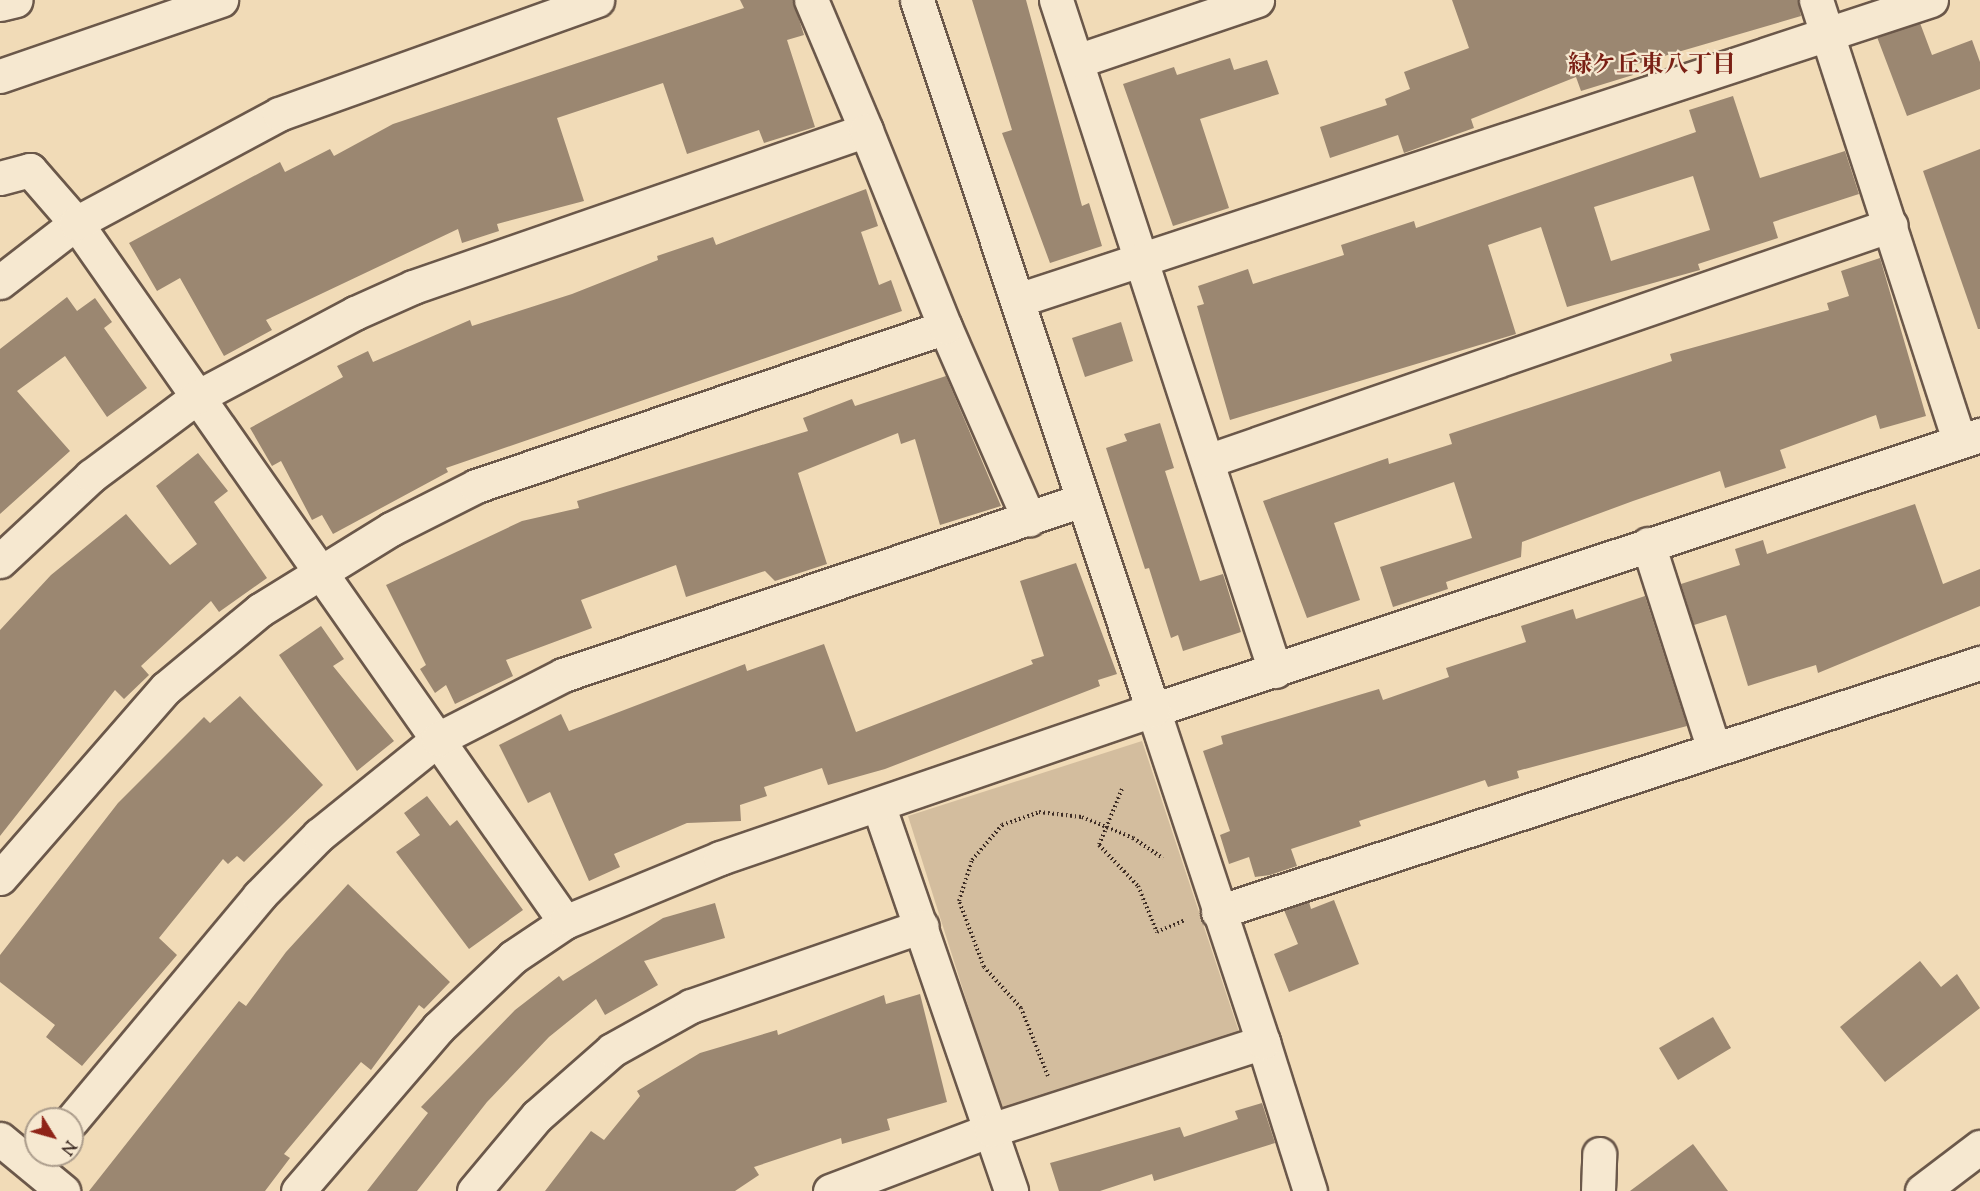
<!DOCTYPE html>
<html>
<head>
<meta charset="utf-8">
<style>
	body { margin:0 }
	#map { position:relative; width:1980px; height:1191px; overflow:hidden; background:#f1dbb7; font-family:"Sorts Mill Goudy","Noto Serif JP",serif }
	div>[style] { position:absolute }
	.green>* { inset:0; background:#d3bd9e }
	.building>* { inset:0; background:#9b8771 }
	.path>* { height:4px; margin-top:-2px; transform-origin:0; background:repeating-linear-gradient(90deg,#3e2d25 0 1.5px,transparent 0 4.5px) }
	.roads { filter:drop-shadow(2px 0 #6b584a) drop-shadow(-2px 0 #6b584a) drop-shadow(0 2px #6b584a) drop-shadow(0 -2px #6b584a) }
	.minor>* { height:33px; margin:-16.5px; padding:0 16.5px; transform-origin:16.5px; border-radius:16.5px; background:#f6e8d0 }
	.tertiary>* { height:33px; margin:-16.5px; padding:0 16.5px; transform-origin:16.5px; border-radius:16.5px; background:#f6e8d0 }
	.secondary>* { height:33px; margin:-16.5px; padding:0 16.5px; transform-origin:16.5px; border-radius:16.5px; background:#f6e8d0 }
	span { translate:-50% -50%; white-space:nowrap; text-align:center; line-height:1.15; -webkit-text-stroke:4.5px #f6e8d0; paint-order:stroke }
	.neighbourhood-label { font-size:24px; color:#7a1f14; font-weight:700 }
	.north { position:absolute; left:24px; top:1107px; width:60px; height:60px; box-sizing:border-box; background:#f6e8d0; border:2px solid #ac9d8c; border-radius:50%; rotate:127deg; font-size:16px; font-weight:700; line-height:24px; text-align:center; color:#3e2d25 }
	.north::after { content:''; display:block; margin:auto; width:21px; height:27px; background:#8f2418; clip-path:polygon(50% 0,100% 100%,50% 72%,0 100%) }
</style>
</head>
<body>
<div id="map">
	<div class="green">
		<div style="clip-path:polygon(1142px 741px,1239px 1032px,1002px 1113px,908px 816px)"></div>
	</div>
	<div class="building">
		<div style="clip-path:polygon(740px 0,793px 0,804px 35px,787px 40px,815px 127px,764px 143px,759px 130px,687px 154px,663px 83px,557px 118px,584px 201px,497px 224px,499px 231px,462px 243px,458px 229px,266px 320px,272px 330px,224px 356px,180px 278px,157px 291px,129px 243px,280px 162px,285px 172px,330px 149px,334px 156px,393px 124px,744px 8px)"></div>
		<div style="clip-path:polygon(972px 0,1026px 0,1082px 206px,1089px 203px,1102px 246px,1050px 263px,1002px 133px,1012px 130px)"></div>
		<div style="clip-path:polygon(1452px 0,1798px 0,1801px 16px,1630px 66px,1633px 75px,1581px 91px,1576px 77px,1471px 119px,1474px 128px,1404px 153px,1398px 135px,1330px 158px,1320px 127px,1387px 105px,1385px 99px,1410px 89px,1404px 72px,1469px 48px)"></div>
		<div style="clip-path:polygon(1920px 23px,1932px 55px,1972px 40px,1980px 62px,1980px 89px,1907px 116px,1877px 37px)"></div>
		<div style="clip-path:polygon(1230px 58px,1234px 70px,1267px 60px,1279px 94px,1200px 119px,1229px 208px,1173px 226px,1123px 84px,1174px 67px,1177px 75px)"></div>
		<div style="clip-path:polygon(evenodd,1733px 96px,1760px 178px,1845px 151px,1859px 194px,1773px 222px,1778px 238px,1698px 264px,1700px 270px,1567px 307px,1541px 227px,1488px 245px,1516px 334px,1230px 420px,1197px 306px,1204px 304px,1198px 286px,1248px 269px,1253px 284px,1344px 255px,1341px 245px,1414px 221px,1416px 228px,1696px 132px,1689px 110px,1733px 96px,1693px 176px,1710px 230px,1611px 261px,1594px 207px,1693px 176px)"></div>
		<div style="clip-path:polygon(1980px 149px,1980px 329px,1978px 329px,1923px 171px)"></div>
		<div style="clip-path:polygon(866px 189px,878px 226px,861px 232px,879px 285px,891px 280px,902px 311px,446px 468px,448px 472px,333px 534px,322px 515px,312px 520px,281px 461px,272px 466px,250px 428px,343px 377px,337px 366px,368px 351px,373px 362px,470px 320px,472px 326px,572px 294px,658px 260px,657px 256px,713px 237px,716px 245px)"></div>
		<div style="clip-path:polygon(1880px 258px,1926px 416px,1880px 429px,1876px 415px,1780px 450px,1786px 468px,1725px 488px,1720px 471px,1633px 501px,1522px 542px,1521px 557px,1446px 582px,1448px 589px,1393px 607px,1380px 567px,1472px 538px,1454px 482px,1334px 523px,1360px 600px,1307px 618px,1263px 501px,1388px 458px,1389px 464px,1452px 444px,1449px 434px,1672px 361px,1670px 354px,1829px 310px,1827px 303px,1849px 296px,1841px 271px)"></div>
		<div style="clip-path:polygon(67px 297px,77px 311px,95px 298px,112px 322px,104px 328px,147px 388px,107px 417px,65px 356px,17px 391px,70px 451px,0 514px,0 349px)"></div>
		<div style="clip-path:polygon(1121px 322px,1133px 361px,1085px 377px,1072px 338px)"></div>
		<div style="clip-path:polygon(946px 376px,1001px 506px,940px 525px,915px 439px,901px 444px,898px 433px,798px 473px,827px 564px,775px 581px,765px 571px,686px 597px,676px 565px,581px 600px,592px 628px,506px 660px,513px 676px,455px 704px,446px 685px,435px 693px,420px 669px,426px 665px,386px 585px,522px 521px,579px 508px,577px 501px,808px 431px,803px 418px,852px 399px,855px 406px)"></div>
		<div style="clip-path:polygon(1160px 423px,1174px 468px,1165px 471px,1200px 581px,1223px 574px,1241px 632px,1183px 651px,1178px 635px,1171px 638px,1149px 568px,1145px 569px,1106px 448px,1127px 441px,1124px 434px)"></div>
		<div style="clip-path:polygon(198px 453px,228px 491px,214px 502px,267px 578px,219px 612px,211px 601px,141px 666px,149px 675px,124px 699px,115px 690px,0 836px,0 630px,51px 575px,126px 514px,170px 565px,197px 544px,156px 486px)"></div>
		<div style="clip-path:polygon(1915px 504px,1943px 584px,1980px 569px,1980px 606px,1818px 673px,1816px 665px,1748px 686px,1726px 615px,1694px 625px,1681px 584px,1740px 565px,1735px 549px,1763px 540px,1767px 554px)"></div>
		<div style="clip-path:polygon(1076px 563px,1117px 674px,1098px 680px,1100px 686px,885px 769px,828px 785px,822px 768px,764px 787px,767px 796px,740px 805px,741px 821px,687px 823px,614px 854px,620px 867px,589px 881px,550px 792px,528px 803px,499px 745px,561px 714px,569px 731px,745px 664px,747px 671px,824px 644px,856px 732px,1033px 664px,1031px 660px,1044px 656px,1020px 581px)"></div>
		<div style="clip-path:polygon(1645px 596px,1687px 726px,1517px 771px,1519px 778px,1488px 787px,1485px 780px,1359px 821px,1361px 826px,1291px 849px,1297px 866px,1270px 875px,1255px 877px,1249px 857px,1229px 864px,1220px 835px,1230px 831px,1203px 751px,1223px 744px,1221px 736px,1379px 689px,1383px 700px,1449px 677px,1446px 668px,1526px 642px,1521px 626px,1573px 609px,1576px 619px)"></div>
		<div style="clip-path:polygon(321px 626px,344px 659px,333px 666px,394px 741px,357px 771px,279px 655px)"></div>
		<div style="clip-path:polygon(240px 696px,323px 785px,244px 862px,237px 856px,228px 864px,223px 859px,159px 938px,177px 955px,82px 1066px,46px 1037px,55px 1025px,0 982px,0 955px,118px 803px,204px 717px,210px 723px)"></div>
		<div style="clip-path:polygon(427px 796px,450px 826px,457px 820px,523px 910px,469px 949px,396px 852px,420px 835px,404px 813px)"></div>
		<div style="clip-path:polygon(348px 884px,450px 982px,424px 1009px,419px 1005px,371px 1070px,361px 1062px,284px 1154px,290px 1158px,265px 1191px,89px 1191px,239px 1001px,246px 1006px,286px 952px)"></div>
		<div style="clip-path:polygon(1334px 900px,1359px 964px,1289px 992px,1274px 954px,1298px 944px,1284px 910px,1309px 902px,1311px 909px)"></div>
		<div style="clip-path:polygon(715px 903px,725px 938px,644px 961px,658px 985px,605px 1015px,596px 999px,549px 1037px,487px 1102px,417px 1191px,367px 1191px,428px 1113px,421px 1107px,515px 1010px,559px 976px,563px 981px,663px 918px)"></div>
		<div style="clip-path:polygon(1920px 961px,1941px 987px,1957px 974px,1980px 1008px,1885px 1082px,1840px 1027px)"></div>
		<div style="clip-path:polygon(920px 994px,947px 1102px,887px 1119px,890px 1130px,842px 1144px,841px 1138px,754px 1167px,759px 1175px,735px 1191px,545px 1191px,591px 1131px,604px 1140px,640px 1096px,637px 1091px,700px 1053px,777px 1030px,778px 1035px,884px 995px,886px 1004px)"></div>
		<div style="clip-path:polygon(1713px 1017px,1731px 1048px,1678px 1080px,1659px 1048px)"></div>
		<div style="clip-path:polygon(1262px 1103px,1275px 1143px,1154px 1181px,1152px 1174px,1100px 1191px,1059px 1191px,1050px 1163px,1180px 1127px,1184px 1137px,1238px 1119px,1235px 1111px)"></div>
		<div style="clip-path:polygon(1693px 1144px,1728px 1191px,1630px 1191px)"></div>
	</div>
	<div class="path">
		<div style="left:1122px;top:789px;width:61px;rotate:112.3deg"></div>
		<div style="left:1099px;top:845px;width:57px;rotate:46.4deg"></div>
		<div style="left:1138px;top:886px;width:50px;rotate:67.6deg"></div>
		<div style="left:1157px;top:932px;width:30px;rotate:-23deg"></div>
		<div style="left:1048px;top:1076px;width:73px;rotate:-111.7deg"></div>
		<div style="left:1021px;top:1008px;width:55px;rotate:-132.1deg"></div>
		<div style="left:984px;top:967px;width:71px;rotate:-110.7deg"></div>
		<div style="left:959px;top:901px;width:43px;rotate:-72.4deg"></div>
		<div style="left:972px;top:860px;width:46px;rotate:-49.4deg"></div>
		<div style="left:1002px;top:825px;width:39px;rotate:-19deg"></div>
		<div style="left:1039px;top:812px;width:43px;rotate:6.6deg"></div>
		<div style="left:1082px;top:817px;width:55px;rotate:22.4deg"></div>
		<div style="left:1133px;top:838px;width:36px;rotate:34deg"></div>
	</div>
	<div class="roads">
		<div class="minor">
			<div style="left:1056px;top:0;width:706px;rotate:71.92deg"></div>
			<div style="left:1816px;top:0;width:464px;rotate:72deg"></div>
			<div style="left:1080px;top:60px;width:187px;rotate:-18.7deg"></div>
			<div style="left:0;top:178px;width:31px;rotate:-15deg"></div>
			<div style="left:30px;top:170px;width:70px;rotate:49deg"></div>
			<div style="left:76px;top:223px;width:853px;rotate:55.02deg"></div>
			<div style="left:0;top:282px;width:96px;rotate:-37.8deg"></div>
			<div style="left:76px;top:223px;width:230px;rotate:-28.2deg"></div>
			<div style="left:279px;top:114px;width:338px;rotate:-19.7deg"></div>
			<div style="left:1018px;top:300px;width:961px;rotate:-18.19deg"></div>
			<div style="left:945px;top:327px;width:210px;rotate:66.4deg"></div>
			<div style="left:1210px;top:460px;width:720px;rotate:-19.04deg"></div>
			<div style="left:1648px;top:544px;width:215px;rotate:72.2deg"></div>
			<div style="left:0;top:561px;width:125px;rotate:-43deg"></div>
			<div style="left:91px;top:476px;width:132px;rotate:-36.7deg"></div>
			<div style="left:197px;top:397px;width:179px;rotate:-28deg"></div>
			<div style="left:355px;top:313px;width:64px;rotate:-24.1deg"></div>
			<div style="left:413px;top:287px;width:479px;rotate:-19.1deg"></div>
			<div style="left:866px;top:130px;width:141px;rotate:-112.9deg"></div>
			<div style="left:879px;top:807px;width:406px;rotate:71deg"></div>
			<div style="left:0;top:878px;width:252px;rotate:-48.9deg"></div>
			<div style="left:166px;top:688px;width:122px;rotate:-39.7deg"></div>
			<div style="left:260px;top:610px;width:154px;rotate:-31.7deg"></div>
			<div style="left:391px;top:529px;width:95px;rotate:-26.8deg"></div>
			<div style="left:476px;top:486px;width:495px;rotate:-18.7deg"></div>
			<div style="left:945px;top:327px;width:212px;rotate:-111.9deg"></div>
			<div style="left:1218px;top:912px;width:802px;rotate:-18.1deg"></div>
			<div style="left:1263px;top:1042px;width:156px;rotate:72.5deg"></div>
			<div style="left:72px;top:1120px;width:292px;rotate:-50.1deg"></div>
			<div style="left:259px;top:896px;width:86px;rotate:-45.5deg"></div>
			<div style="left:319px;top:835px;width:153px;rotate:-38.9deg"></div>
			<div style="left:438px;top:739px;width:140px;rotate:-27.1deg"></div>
			<div style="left:563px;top:675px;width:548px;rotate:-18.63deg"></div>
			<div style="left:0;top:1139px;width:82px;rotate:39.5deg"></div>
			<div style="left:474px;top:1191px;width:98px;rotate:-50deg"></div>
			<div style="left:537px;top:1116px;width:100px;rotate:-41.3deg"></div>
			<div style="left:612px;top:1050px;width:90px;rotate:-29.1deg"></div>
			<div style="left:691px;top:1006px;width:244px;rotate:-19.1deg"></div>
			<div style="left:830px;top:1191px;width:172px;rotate:-20.8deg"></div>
			<div style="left:991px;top:1130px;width:286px;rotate:-17.9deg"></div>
			<div style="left:1263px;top:1042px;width:350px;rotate:-108.3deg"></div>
			<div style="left:1153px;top:710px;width:872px;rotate:-18.39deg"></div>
			<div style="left:1598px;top:1191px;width:37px;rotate:-88deg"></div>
		</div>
		<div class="tertiary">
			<div style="left:0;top:4px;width:16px;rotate:-14deg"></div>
			<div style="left:0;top:76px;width:234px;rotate:-19deg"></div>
			<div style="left:298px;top:1191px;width:215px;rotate:-49.3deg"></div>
			<div style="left:438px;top:1028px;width:103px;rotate:-43.4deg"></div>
			<div style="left:513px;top:957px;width:63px;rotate:-33.9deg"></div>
			<div style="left:565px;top:922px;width:168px;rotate:-22.4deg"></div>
			<div style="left:720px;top:858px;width:458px;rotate:-18.9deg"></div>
			<div style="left:1153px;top:710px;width:748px;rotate:-108.39deg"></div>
		</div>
		<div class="secondary">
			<div style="left:1922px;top:1191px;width:73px;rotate:-37.2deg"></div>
		</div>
	</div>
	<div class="neighbourhood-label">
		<span style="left:1652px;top:67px">緑ケ丘東八丁目</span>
	</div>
	<div class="north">N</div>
</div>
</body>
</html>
